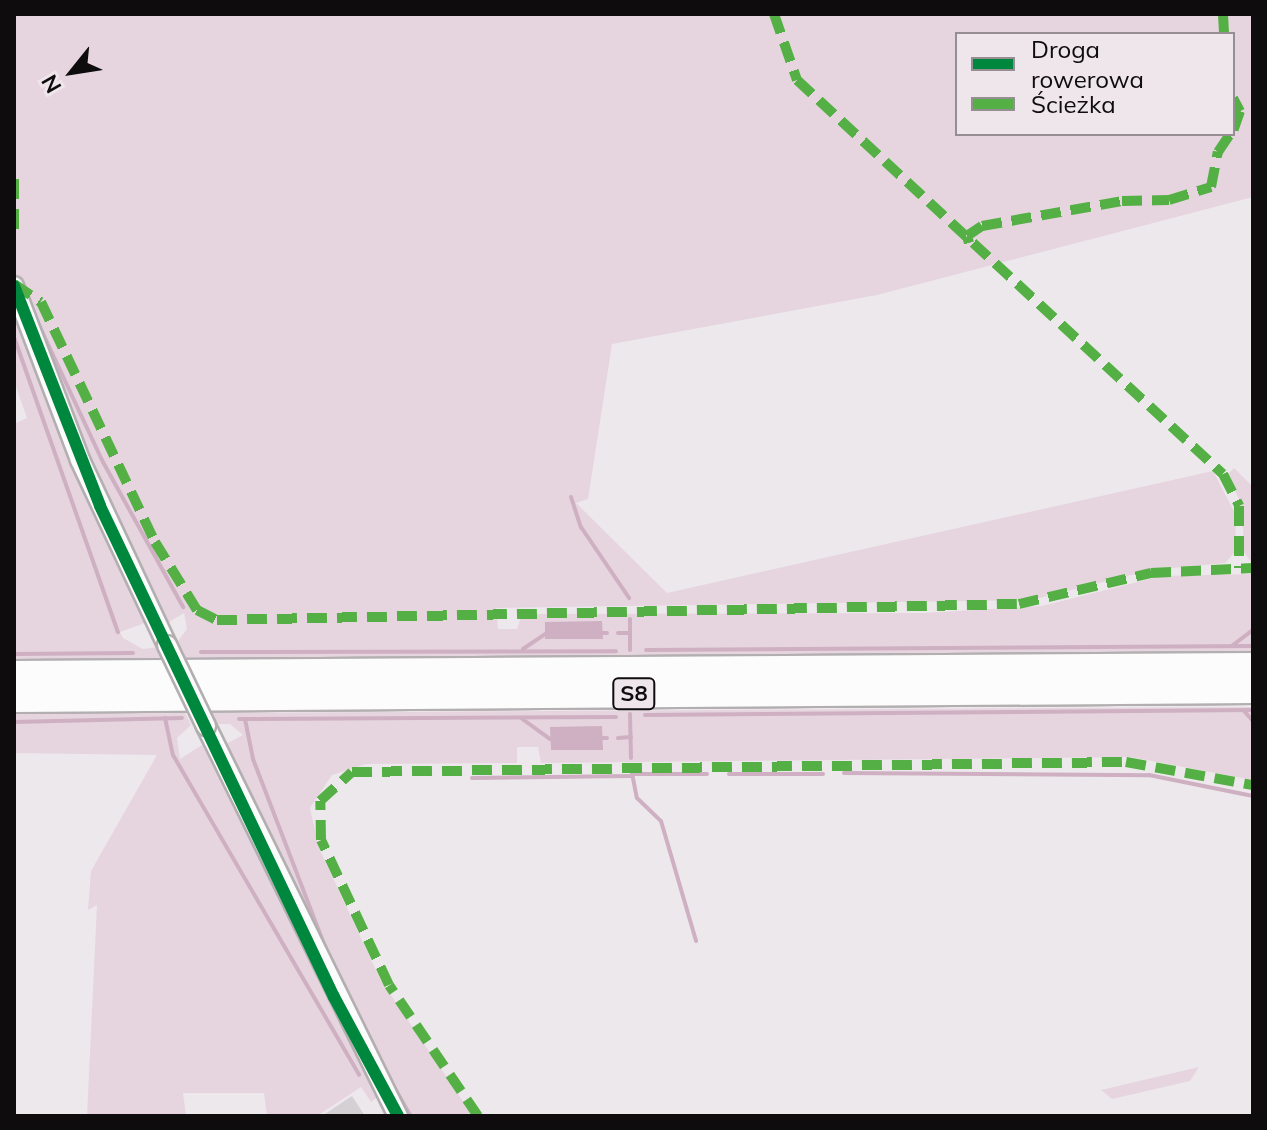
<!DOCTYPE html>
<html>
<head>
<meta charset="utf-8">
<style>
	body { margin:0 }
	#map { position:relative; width:1267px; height:1130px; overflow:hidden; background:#ede8eb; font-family:Mulish,sans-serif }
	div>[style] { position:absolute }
	.green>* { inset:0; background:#e6d5df }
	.water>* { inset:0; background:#ceb0c2 }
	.stream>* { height:4px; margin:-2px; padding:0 2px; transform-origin:2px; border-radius:2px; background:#ceb0c2 }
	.building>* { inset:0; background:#d4d0d3 }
	.roads { filter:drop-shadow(2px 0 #b3afb1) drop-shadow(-2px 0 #b3afb1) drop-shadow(0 2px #b3afb1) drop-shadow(0 -2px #b3afb1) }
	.minor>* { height:18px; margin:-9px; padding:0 9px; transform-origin:9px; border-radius:9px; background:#fcfcfc }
	.highway>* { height:28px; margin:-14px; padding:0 14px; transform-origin:14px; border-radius:14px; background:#fcfcfc }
	.bridges { filter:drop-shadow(2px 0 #b3afb1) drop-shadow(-2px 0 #b3afb1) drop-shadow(0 2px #b3afb1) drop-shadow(0 -2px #b3afb1) }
	.minor-bridge>* { height:18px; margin:-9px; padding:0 9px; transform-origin:9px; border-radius:9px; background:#fcfcfc }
	.quiet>* { height:10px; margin-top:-5px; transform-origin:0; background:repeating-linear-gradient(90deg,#54b044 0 20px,transparent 0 30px) }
	.cycleway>* { height:12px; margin:-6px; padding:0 6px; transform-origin:6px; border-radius:6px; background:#00873e }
	span { translate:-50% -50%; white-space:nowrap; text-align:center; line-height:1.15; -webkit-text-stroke:8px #efe6eb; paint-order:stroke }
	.shield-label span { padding:2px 6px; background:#efe6eb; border:2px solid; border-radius:6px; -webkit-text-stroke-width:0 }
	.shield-label { font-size:22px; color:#0f0c0e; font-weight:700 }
	.frame { position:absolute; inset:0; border:16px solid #0f0c0e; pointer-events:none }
	.legend { position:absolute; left:955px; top:32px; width:280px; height:104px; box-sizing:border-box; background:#efe6eb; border:2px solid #958f93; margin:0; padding:10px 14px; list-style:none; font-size:24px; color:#0f0c0e }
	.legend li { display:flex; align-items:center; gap:16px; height:40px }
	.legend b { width:40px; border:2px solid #958f93 }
	.north { position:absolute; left:32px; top:32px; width:80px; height:80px; -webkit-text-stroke:6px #efe6eb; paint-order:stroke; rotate:240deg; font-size:22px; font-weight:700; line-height:32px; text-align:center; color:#0f0c0e }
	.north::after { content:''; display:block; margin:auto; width:28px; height:36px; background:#0f0c0e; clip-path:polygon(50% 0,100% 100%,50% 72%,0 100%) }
</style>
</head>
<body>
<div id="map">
	<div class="green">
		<div style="clip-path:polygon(evenodd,14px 14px,1253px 14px,1253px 197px,877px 295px,612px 344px,588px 499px,576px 503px,667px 593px,1213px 471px,1236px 515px,1235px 552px,1225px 563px,1151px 570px,1031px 600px,496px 608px,498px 629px,517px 629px,522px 614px,923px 613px,1042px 606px,1162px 576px,1253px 574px,1253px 654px,14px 663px,14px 424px,27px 418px,14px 381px,14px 306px,62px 441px,145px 623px,120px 632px,123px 638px,143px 649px,175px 645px,187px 629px,184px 613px,164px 625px,14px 286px,14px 14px,957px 34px,1233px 34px,1233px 134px,957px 134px,957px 34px)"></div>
		<div style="clip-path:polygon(1234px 468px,1253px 487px,1253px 565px,1244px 552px,1242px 505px,1227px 475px)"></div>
		<div style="clip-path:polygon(1253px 707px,1253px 780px,1131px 757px,541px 763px,538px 747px,517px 747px,517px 763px,366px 764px,332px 775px,310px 808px,319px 848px,380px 979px,473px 1116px,403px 1116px,222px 746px,243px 735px,230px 724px,212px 724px,207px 713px)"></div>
		<div style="clip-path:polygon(185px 713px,191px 725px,177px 738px,180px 759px,202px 745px,378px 1097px,371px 1102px,361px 1087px,317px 1116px,267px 1116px,264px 1093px,183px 1093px,186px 1116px,87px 1116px,97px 905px,88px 910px,91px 871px,157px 755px,14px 753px,14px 714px)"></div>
		<div style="clip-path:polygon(1199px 1067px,1190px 1081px,1112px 1099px,1101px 1090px)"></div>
	</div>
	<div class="water">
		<div style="clip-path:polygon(602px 621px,603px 639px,545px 639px,545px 622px)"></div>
		<div style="clip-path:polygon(602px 726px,603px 750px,551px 750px,550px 727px)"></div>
	</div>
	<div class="stream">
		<div style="left:32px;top:310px;width:168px;rotate:65deg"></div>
		<div style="left:103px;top:462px;width:166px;rotate:61.1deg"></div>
		<div style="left:14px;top:337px;width:313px;rotate:70.6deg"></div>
		<div style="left:571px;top:497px;width:32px;rotate:72deg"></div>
		<div style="left:581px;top:527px;width:86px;rotate:55.9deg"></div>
		<div style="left:630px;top:619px;width:31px;rotate:90deg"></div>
		<div style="left:603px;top:633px;width:4px"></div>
		<div style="left:618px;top:633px;width:12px"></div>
		<div style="left:1233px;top:645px;width:25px;rotate:-37deg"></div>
		<div style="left:523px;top:649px;width:27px;rotate:-34deg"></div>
		<div style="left:646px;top:650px;width:607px;rotate:-0.38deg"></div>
		<div style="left:201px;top:652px;width:415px;rotate:-0.1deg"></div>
		<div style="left:14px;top:654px;width:119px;rotate:-0.5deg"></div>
		<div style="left:1244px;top:711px;width:13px;rotate:48deg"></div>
		<div style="left:630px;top:714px;width:44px;rotate:88.7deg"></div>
		<div style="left:645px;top:715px;width:608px;rotate:-0.47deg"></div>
		<div style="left:165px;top:718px;width:38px;rotate:78deg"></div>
		<div style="left:173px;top:755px;width:370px;rotate:59.8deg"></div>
		<div style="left:521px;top:718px;width:36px;rotate:36deg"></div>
		<div style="left:239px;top:719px;width:377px;rotate:-0.3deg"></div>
		<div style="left:245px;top:719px;width:41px;rotate:78.7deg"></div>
		<div style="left:253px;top:759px;width:209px;rotate:69deg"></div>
		<div style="left:14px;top:722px;width:168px;rotate:-1.4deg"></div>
		<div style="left:602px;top:738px;width:5px"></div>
		<div style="left:618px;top:738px;width:13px;rotate:-4deg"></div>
		<div style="left:632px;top:773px;width:25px;rotate:79deg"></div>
		<div style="left:637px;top:798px;width:33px;rotate:44deg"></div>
		<div style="left:661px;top:821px;width:125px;rotate:73.7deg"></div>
		<div style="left:844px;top:773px;width:305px;rotate:0.4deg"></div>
		<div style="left:1149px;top:775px;width:106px;rotate:11.4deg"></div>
		<div style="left:632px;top:774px;width:75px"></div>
		<div style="left:729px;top:774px;width:94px"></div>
		<div style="left:472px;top:778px;width:160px;rotate:-0.7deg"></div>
		<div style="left:394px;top:1087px;width:34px;rotate:60deg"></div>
	</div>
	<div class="building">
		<div style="clip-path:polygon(352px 1096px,365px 1116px,322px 1116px)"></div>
	</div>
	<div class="roads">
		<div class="minor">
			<div style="left:14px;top:286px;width:186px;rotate:69.2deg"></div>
			<div style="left:80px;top:460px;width:204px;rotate:64.8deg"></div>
			<div style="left:206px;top:726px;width:435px;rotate:63.8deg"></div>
		</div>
		<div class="highway">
			<div style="left:14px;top:675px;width:1239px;rotate:-0.37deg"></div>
			<div style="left:14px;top:698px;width:1239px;rotate:-0.42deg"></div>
		</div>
	</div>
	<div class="bridges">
		<div class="minor-bridge">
			<div style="left:167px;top:645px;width:90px;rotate:64.3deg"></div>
		</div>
	</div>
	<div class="quiet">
		<div style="left:774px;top:14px;width:70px;rotate:70.8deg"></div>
		<div style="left:797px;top:80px;width:580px;rotate:42.77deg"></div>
		<div style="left:1223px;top:474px;width:36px;rotate:63deg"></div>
		<div style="left:1239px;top:506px;width:62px;rotate:90deg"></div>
		<div style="left:1223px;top:14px;width:20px;rotate:87deg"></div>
		<div style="left:1233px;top:98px;width:15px;rotate:62deg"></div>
		<div style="left:1240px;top:111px;width:21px;rotate:109deg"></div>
		<div style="left:14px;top:179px;width:51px;rotate:90deg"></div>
		<div style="left:969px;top:243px;width:7px;rotate:-106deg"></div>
		<div style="left:967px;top:236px;width:18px;rotate:-34deg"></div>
		<div style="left:982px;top:226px;width:142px;rotate:-10.1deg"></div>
		<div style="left:1122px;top:201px;width:47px;rotate:-1.2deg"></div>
		<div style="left:1169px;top:200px;width:44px;rotate:-17.2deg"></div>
		<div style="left:1211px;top:187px;width:36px;rotate:-79deg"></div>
		<div style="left:1218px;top:152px;width:22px;rotate:-56deg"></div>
		<div style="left:14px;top:284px;width:32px;rotate:34deg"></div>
		<div style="left:41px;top:302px;width:266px;rotate:64.6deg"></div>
		<div style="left:155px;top:542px;width:80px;rotate:58.3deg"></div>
		<div style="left:197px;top:610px;width:22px;rotate:27deg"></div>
		<div style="left:217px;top:620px;width:802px;rotate:-1.14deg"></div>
		<div style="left:1019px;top:604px;width:136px;rotate:-13.2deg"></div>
		<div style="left:1151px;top:573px;width:102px;rotate:-2.8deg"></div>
		<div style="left:478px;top:1116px;width:158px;rotate:-124.2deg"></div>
		<div style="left:389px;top:985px;width:160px;rotate:-115.1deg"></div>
		<div style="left:321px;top:840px;width:39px;rotate:-91deg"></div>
		<div style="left:320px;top:801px;width:43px;rotate:-42.2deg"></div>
		<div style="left:352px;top:772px;width:774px;rotate:-0.74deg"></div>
		<div style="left:1126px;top:762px;width:129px;rotate:10.3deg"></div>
	</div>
	<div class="cycleway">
		<div style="left:14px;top:286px;width:236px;rotate:68.6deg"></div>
		<div style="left:100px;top:506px;width:544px;rotate:64.52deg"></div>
		<div style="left:334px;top:997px;width:135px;rotate:61.7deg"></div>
	</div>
	<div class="shield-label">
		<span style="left:634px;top:694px">S8</span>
	</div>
	<div class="frame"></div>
	<ul class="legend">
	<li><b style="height:10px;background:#00873e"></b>Droga rowerowa</li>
	<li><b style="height:10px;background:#54b044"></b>Ścieżka</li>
	</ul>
	<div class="north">N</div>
</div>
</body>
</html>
